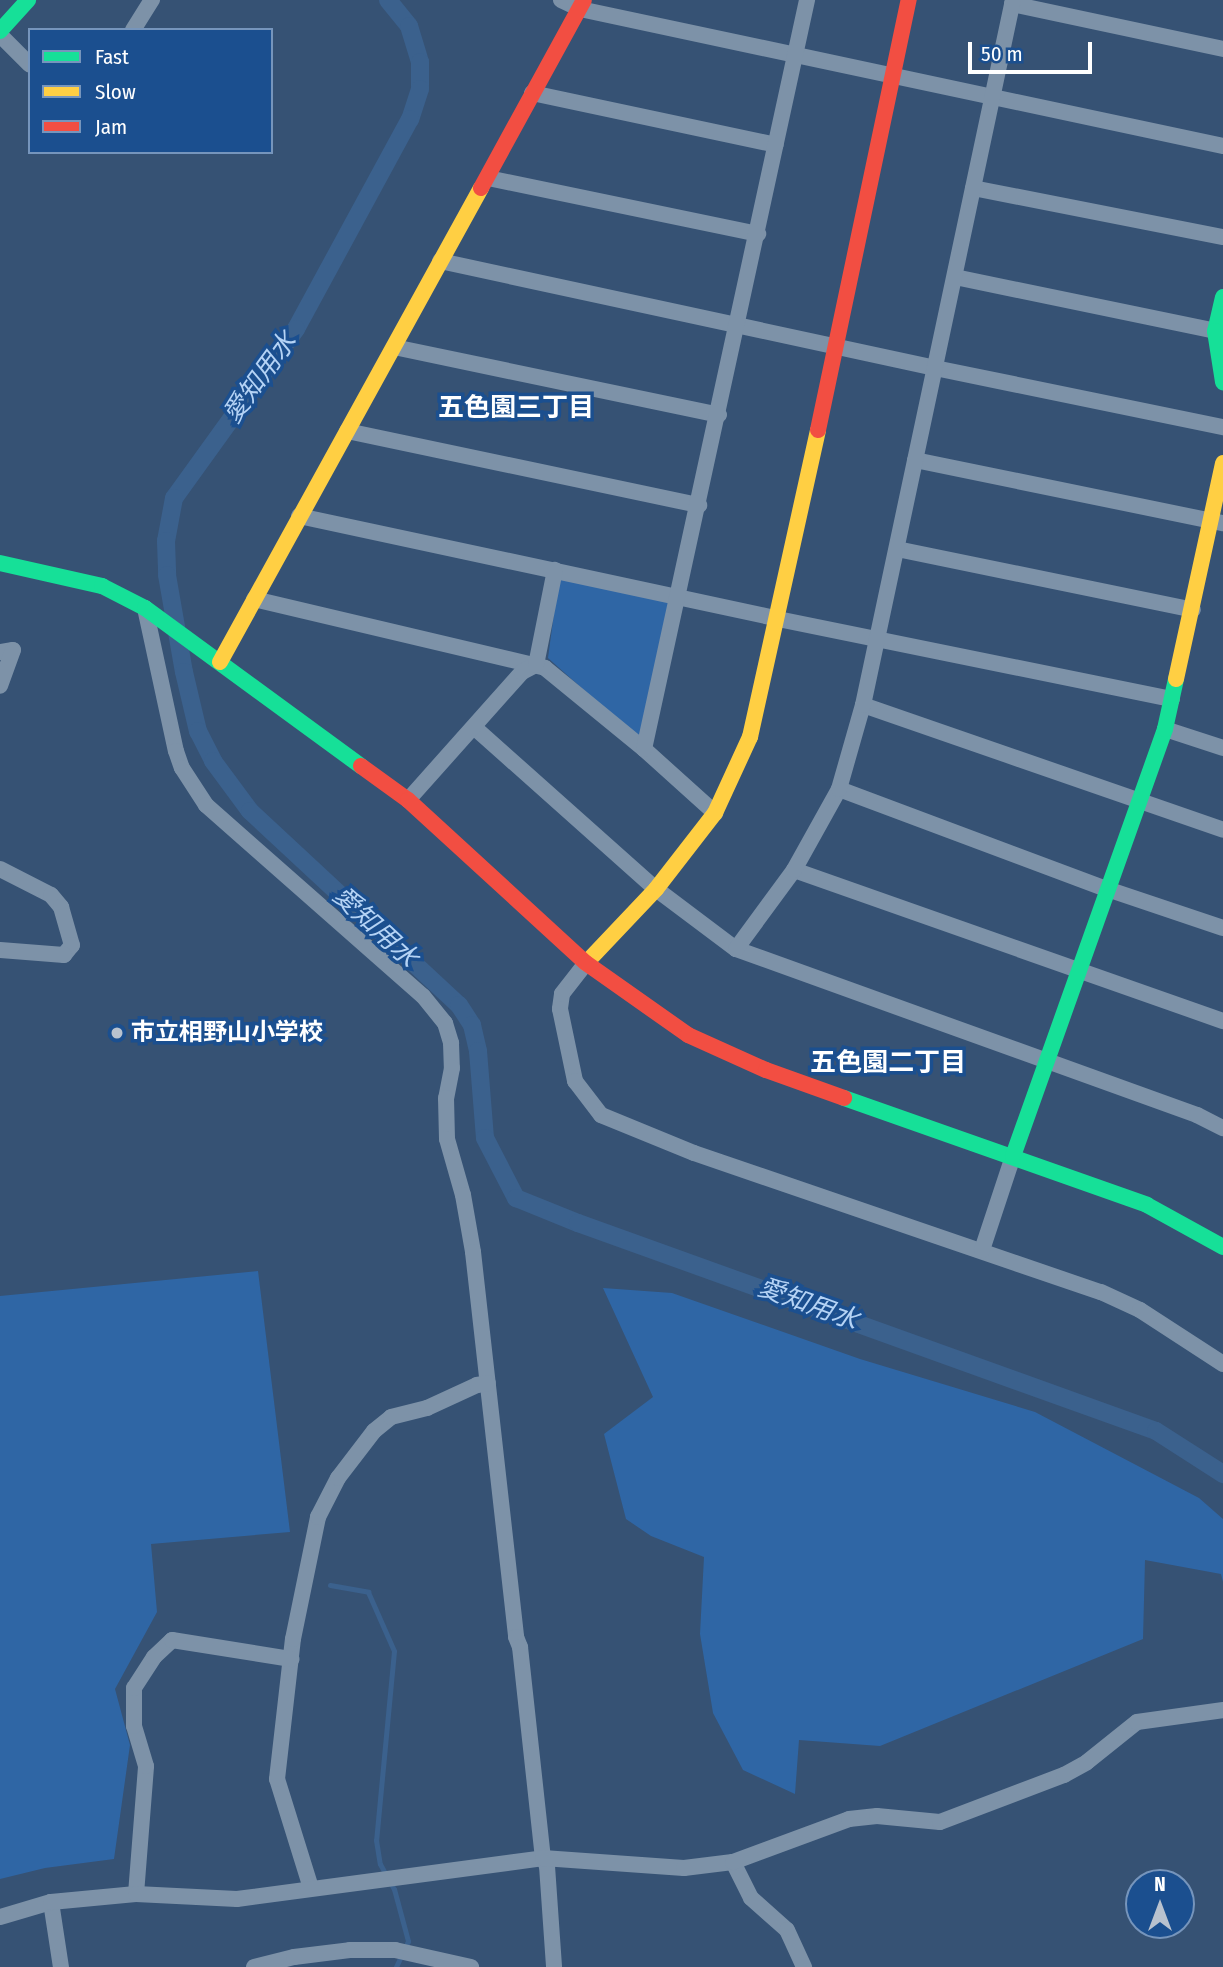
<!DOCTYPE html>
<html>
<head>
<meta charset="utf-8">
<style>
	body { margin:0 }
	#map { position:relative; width:1223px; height:1967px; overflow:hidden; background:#365274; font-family:"Fira Sans Condensed","Noto Sans JP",sans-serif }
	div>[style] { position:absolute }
	.green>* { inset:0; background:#2f66a5 }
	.stream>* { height:5px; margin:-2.5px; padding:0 2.5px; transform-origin:2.5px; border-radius:2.5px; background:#3b618d }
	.canal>* { height:18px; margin:-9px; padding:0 9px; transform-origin:9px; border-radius:9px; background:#3b618d }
	.street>* { height:16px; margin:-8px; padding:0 8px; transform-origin:8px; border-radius:8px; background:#7d92a8 }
	.fast>* { height:16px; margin:-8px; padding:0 8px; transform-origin:8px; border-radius:8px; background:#16e098 }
	.slow>* { height:16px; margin:-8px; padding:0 8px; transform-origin:8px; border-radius:8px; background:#ffcf43 }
	.jam>* { height:16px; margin:-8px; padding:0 8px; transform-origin:8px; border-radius:8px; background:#f24e42 }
	.dots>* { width:19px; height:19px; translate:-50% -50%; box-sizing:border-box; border:4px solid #1b4f8f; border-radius:50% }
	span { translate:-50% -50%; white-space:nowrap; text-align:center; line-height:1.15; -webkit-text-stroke:7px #1b4f8f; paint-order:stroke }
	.poi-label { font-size:24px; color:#fff; font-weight:700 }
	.left { translate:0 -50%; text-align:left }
	.water-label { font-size:26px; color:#b5d3f5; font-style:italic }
	.neighbourhood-label { font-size:26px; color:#fff; font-weight:700 }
	.legend { position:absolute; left:28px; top:28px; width:245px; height:126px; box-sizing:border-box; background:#1b4f8f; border:2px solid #7695bc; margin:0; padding:9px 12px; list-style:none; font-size:21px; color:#fff }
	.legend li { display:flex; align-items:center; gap:14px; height:35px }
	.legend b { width:35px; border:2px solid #7695bc }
	.north { position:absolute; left:1125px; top:1869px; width:70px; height:70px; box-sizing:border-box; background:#1b4f8f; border:2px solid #7695bc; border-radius:50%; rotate:0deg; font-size:19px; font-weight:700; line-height:28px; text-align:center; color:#fff }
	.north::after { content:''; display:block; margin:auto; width:24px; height:32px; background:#b9c2ce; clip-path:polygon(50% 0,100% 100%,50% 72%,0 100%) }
	.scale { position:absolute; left:968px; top:42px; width:124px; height:32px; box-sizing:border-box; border:4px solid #fff; border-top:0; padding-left:9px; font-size:21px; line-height:24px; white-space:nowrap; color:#fff; -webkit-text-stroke:5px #1b4f8f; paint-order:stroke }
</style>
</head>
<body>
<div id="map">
	<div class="green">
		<div style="clip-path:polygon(559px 576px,672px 601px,641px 741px,548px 658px)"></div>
		<div style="clip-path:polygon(258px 1271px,290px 1532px,151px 1544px,157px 1612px,115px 1689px,130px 1745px,114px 1859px,45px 1868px,0 1879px,0 1296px)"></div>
		<div style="clip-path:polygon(603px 1288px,672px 1293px,860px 1359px,1035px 1412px,1199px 1498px,1223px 1519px,1223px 1582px,1221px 1574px,1145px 1560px,1143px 1639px,880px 1746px,799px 1740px,795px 1794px,743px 1770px,713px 1713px,700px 1634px,704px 1557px,651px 1536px,626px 1519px,604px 1434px,653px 1397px)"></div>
	</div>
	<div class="stream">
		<div style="left:330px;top:1585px;width:39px;rotate:10deg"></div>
		<div style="left:368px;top:1592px;width:64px;rotate:66.2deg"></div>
		<div style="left:394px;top:1651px;width:190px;rotate:95.4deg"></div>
		<div style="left:376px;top:1840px;width:24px;rotate:81deg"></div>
		<div style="left:380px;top:1864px;width:29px;rotate:61deg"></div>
		<div style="left:394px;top:1889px;width:54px;rotate:74.9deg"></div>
		<div style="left:408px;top:1941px;width:29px;rotate:115deg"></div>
	</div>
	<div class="canal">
		<div style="left:388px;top:0;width:33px;rotate:51deg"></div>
		<div style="left:409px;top:26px;width:38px;rotate:73deg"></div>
		<div style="left:420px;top:62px;width:27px;rotate:90deg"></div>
		<div style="left:420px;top:89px;width:32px;rotate:108deg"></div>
		<div style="left:410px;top:119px;width:239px;rotate:118.5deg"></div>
		<div style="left:296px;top:329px;width:208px;rotate:125.8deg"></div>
		<div style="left:174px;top:498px;width:44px;rotate:100.5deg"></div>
		<div style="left:166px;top:541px;width:34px;rotate:88deg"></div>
		<div style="left:167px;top:575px;width:98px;rotate:80.1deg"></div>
		<div style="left:184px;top:672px;width:61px;rotate:76.7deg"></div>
		<div style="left:198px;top:731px;width:34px;rotate:63deg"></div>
		<div style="left:213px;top:761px;width:62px;rotate:53.5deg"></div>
		<div style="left:250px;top:811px;width:285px;rotate:42.9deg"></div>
		<div style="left:459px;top:1005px;width:24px;rotate:57deg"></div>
		<div style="left:472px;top:1025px;width:27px;rotate:77deg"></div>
		<div style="left:478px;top:1051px;width:87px;rotate:85.4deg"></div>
		<div style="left:485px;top:1138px;width:68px;rotate:62.7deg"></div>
		<div style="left:516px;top:1198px;width:67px;rotate:22deg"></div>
		<div style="left:578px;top:1223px;width:614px;rotate:19.79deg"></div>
		<div style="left:1156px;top:1431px;width:80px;rotate:32.7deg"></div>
	</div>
	<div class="street">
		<div style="left:561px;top:0;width:21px;rotate:25deg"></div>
		<div style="left:580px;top:9px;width:657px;rotate:12.03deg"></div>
		<div style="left:1012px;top:4px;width:216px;rotate:12deg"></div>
		<div style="left:133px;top:30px;width:36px;rotate:-58deg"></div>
		<div style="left:0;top:35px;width:42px;rotate:45deg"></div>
		<div style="left:532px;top:93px;width:249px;rotate:12deg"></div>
		<div style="left:488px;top:178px;width:276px;rotate:11.7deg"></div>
		<div style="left:973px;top:188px;width:255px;rotate:11.1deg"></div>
		<div style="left:440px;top:261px;width:506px;rotate:12.2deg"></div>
		<div style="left:935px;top:368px;width:294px;rotate:11.6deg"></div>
		<div style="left:955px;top:277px;width:266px;rotate:11.7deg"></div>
		<div style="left:394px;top:347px;width:332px;rotate:11.8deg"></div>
		<div style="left:347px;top:431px;width:360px;rotate:11.9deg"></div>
		<div style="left:915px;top:460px;width:314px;rotate:11.6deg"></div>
		<div style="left:299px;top:516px;width:490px;rotate:12.1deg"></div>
		<div style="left:778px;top:619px;width:402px;rotate:11.5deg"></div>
		<div style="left:897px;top:549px;width:302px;rotate:11.6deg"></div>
		<div style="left:254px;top:599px;width:299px;rotate:13.3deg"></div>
		<div style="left:545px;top:668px;width:128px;rotate:39.3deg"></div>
		<div style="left:644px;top:749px;width:96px;rotate:42deg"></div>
		<div style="left:145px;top:608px;width:146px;rotate:77.8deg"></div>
		<div style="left:176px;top:751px;width:18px;rotate:71deg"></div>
		<div style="left:182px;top:768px;width:44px;rotate:57deg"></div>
		<div style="left:206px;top:805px;width:289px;rotate:41.4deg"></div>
		<div style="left:423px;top:996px;width:35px;rotate:51deg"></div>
		<div style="left:445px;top:1023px;width:21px;rotate:73deg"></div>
		<div style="left:451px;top:1043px;width:25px;rotate:88deg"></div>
		<div style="left:452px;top:1068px;width:31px;rotate:101deg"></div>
		<div style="left:446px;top:1098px;width:41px;rotate:88.6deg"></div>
		<div style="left:447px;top:1139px;width:58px;rotate:74.1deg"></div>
		<div style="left:463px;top:1195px;width:58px;rotate:80deg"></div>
		<div style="left:473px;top:1252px;width:387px;rotate:83.6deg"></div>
		<div style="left:516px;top:1637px;width:11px;rotate:68deg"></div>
		<div style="left:520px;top:1647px;width:212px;rotate:83.8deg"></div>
		<div style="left:543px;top:1858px;width:9px;rotate:63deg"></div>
		<div style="left:547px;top:1866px;width:101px;rotate:86deg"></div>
		<div style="left:0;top:652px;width:13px;rotate:-9deg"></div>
		<div style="left:13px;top:650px;width:38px;rotate:110deg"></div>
		<div style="left:863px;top:705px;width:381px;rotate:19.1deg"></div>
		<div style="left:475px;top:728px;width:242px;rotate:41.7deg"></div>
		<div style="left:656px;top:889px;width:100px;rotate:36.9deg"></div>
		<div style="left:736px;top:949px;width:490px;rotate:19.8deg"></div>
		<div style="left:1197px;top:1115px;width:29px;rotate:27deg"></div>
		<div style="left:1165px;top:729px;width:61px;rotate:18.1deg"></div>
		<div style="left:644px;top:749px;width:767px;rotate:-77.72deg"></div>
		<div style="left:839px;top:789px;width:286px;rotate:20.5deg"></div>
		<div style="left:1107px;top:889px;width:122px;rotate:18.6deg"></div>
		<div style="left:408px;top:800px;width:171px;rotate:-48.3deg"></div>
		<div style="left:522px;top:672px;width:16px;rotate:-27deg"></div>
		<div style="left:536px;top:665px;width:97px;rotate:-78.7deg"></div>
		<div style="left:0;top:869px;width:57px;rotate:27deg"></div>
		<div style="left:51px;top:895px;width:16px;rotate:50deg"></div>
		<div style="left:61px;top:907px;width:40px;rotate:74deg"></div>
		<div style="left:72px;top:945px;width:13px;rotate:129deg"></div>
		<div style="left:64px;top:955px;width:64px;rotate:-175.5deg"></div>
		<div style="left:794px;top:870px;width:455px;rotate:19.4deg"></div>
		<div style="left:736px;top:949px;width:98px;rotate:-53.7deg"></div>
		<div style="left:794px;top:870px;width:93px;rotate:-60.9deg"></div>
		<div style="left:839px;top:789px;width:87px;rotate:-74.1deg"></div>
		<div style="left:863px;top:705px;width:721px;rotate:-77.99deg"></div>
		<div style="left:586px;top:963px;width:39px;rotate:128deg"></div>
		<div style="left:562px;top:994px;width:15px;rotate:98deg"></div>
		<div style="left:560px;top:1009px;width:74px;rotate:78.2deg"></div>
		<div style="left:575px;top:1081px;width:43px;rotate:52.6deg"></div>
		<div style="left:601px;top:1115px;width:100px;rotate:22.2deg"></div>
		<div style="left:694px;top:1153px;width:430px;rotate:18.9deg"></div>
		<div style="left:1101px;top:1292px;width:43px;rotate:24.8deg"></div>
		<div style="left:1140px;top:1310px;width:99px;rotate:33deg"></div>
		<div style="left:982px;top:1250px;width:99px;rotate:-71.7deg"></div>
		<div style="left:733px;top:1862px;width:40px;rotate:63.4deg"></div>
		<div style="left:751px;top:1898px;width:48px;rotate:41.6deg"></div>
		<div style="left:787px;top:1930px;width:41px;rotate:65.3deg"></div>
		<div style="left:311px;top:1888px;width:114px;rotate:-107.3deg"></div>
		<div style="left:277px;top:1779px;width:141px;rotate:-83.5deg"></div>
		<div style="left:293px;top:1639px;width:125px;rotate:-78.4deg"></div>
		<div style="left:318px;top:1517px;width:44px;rotate:-62.9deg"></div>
		<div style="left:338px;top:1478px;width:59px;rotate:-52.5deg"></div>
		<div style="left:374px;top:1431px;width:22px;rotate:-39deg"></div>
		<div style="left:391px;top:1417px;width:37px;rotate:-14deg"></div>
		<div style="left:427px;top:1408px;width:55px;rotate:-24.7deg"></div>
		<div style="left:477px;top:1385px;width:11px;rotate:-10deg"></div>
		<div style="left:136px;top:1894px;width:128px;rotate:-85.5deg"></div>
		<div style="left:146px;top:1766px;width:42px;rotate:-106.7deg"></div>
		<div style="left:134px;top:1726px;width:38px;rotate:-90deg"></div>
		<div style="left:134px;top:1688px;width:37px;rotate:-57deg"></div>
		<div style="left:154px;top:1657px;width:25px;rotate:-43deg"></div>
		<div style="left:172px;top:1640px;width:121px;rotate:9.1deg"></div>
		<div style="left:51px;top:1902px;width:66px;rotate:81.3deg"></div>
		<div style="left:0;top:1917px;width:53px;rotate:-16.4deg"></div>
		<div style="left:51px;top:1902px;width:85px;rotate:-5.4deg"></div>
		<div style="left:136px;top:1894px;width:101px;rotate:2.8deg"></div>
		<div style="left:237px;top:1899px;width:309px;rotate:-7.6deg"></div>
		<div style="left:543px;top:1858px;width:141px;rotate:4.1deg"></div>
		<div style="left:684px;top:1868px;width:49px;rotate:-7deg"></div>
		<div style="left:733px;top:1862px;width:124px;rotate:-20.3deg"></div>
		<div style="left:849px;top:1819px;width:28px;rotate:-6deg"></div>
		<div style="left:877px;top:1816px;width:63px;rotate:5.4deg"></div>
		<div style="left:940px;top:1822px;width:133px;rotate:-20.8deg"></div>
		<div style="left:1064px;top:1775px;width:26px;rotate:-29deg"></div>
		<div style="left:1087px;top:1762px;width:64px;rotate:-38.7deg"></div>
		<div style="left:1137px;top:1722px;width:87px;rotate:-7.9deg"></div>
		<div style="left:254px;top:1967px;width:41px;rotate:-14deg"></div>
		<div style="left:294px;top:1957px;width:56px;rotate:-7.1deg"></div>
		<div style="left:350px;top:1950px;width:45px"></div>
		<div style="left:395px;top:1950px;width:78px;rotate:12.6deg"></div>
	</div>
	<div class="fast">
		<div style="left:0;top:31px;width:42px;rotate:-47.9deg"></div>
		<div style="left:1223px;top:297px;width:35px;rotate:103deg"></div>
		<div style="left:1215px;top:331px;width:52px;rotate:81.1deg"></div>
		<div style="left:0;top:563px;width:105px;rotate:12.7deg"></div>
		<div style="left:102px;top:586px;width:48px;rotate:27.1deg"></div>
		<div style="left:145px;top:608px;width:268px;rotate:36.2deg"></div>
		<div style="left:844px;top:1098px;width:321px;rotate:19.4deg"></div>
		<div style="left:1147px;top:1205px;width:87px;rotate:28.9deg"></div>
		<div style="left:1013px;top:1156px;width:453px;rotate:-70.4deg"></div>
		<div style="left:1165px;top:729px;width:51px;rotate:-77.6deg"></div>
	</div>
	<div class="slow">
		<div style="left:220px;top:662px;width:541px;rotate:-61.16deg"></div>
		<div style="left:1176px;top:679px;width:221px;rotate:-77.7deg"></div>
		<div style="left:586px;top:963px;width:102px;rotate:-46.6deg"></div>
		<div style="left:656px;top:889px;width:96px;rotate:-52.2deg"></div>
		<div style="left:715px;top:813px;width:84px;rotate:-65.3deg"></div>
		<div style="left:750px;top:737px;width:314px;rotate:-77.5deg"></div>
	</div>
	<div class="jam">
		<div style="left:481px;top:188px;width:214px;rotate:-61.3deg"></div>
		<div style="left:818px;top:430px;width:440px;rotate:-78.1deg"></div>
		<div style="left:361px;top:766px;width:58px;rotate:35.9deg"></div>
		<div style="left:408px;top:800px;width:241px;rotate:42.5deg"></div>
		<div style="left:586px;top:963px;width:125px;rotate:35.2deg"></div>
		<div style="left:688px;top:1035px;width:85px;rotate:24.2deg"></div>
		<div style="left:766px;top:1070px;width:83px;rotate:19.7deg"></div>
	</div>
	<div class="dots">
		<div style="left:117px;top:1033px;background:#b9c2ce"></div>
	</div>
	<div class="poi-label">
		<span class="left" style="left:131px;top:1033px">市立相野山小学校</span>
	</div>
	<div class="water-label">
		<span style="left:260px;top:378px;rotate:-54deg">愛知用水</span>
		<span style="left:375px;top:927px;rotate:43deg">愛知用水</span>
		<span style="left:808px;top:1304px;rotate:20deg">愛知用水</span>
	</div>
	<div class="neighbourhood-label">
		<span style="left:516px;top:408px">五色園三丁目</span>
		<span style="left:888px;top:1063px">五色園二丁目</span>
	</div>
	<ul class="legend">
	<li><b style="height:9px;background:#16e098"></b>Fast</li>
	<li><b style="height:9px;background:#ffcf43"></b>Slow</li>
	<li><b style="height:9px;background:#f24e42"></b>Jam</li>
	</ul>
	<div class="north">N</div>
	<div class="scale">50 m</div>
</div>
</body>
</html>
